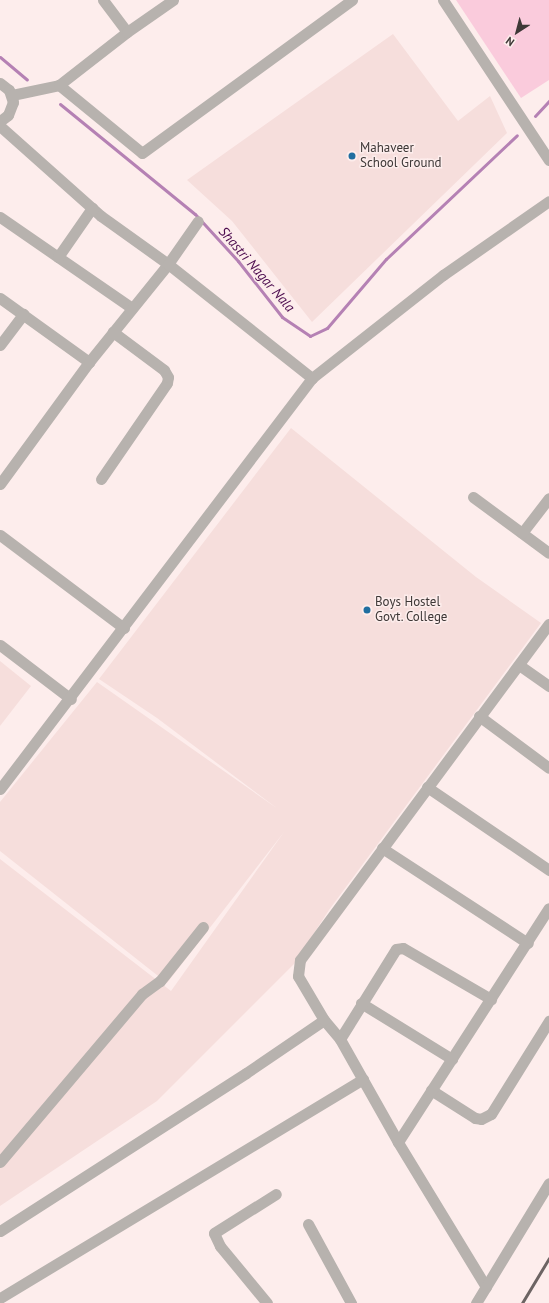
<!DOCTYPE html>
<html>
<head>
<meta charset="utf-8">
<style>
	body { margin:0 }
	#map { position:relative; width:549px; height:1303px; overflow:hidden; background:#fdedec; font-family:"PT Sans",sans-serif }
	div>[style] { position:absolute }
	.built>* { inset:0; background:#f6dedc }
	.stream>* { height:3px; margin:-1.5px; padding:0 1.5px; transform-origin:1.5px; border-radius:1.5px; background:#b581b4 }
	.building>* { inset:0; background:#facbdc }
	.minor>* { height:11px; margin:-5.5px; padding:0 5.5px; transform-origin:5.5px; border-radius:5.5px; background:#b7b2ae }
	.tertiary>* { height:11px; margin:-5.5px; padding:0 5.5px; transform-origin:5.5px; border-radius:5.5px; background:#b7b2ae }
	.rail>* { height:3px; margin:-1.5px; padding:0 1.5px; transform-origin:1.5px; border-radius:1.5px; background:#6c6463 }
	.dots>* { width:11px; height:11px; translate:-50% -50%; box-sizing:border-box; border:2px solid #fdedec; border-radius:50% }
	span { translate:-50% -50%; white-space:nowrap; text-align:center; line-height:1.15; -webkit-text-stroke:3px #fdedec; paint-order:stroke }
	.poi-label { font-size:13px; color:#3e3837 }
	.left { translate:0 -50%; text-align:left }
	.water-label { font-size:14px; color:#4d0d4f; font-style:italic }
	.north { position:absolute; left:497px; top:12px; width:40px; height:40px; -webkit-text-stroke:3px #fdedec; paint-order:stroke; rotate:216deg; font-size:11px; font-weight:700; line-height:16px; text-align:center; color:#3e3837 }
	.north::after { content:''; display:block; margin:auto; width:14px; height:18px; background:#3e3837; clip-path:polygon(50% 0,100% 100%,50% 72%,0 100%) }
</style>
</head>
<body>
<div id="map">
	<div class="built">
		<div style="clip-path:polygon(393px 34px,458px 121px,490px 96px,507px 133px,312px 322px,232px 221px,187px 180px)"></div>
		<div style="clip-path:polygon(291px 428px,476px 577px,541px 623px,329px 910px,294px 964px,157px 1101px,0 1206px,0 859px,171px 991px,284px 832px,167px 983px,0 851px,0 802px,97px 682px,278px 809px,157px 718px,99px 679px)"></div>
		<div style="clip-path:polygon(0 661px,31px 686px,0 726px)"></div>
	</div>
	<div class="stream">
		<div style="left:0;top:57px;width:35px;rotate:40deg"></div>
		<div style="left:60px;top:104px;width:174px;rotate:39.2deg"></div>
		<div style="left:195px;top:214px;width:64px;rotate:47.5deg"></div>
		<div style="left:238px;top:261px;width:71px;rotate:51.8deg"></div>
		<div style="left:282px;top:317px;width:34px;rotate:34deg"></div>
		<div style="left:310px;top:336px;width:19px;rotate:-25deg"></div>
		<div style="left:327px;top:328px;width:91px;rotate:-49.5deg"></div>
		<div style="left:386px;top:259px;width:180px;rotate:-43.4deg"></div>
		<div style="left:535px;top:116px;width:21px;rotate:-47deg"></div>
	</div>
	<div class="building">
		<div style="clip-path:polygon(456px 0,549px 0,549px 80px,521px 98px)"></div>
	</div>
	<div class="minor">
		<div style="left:103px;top:0;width:40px;rotate:53deg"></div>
		<div style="left:443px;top:0;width:192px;rotate:56.5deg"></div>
		<div style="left:59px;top:85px;width:107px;rotate:39.3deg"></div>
		<div style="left:142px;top:153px;width:260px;rotate:-36.1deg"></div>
		<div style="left:0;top:217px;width:160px;rotate:34.6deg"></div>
		<div style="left:58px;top:257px;width:60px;rotate:-55.2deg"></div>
		<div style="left:0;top:298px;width:110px;rotate:35.7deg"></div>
		<div style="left:0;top:345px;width:39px;rotate:-53deg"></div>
		<div style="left:101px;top:479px;width:116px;rotate:-55.5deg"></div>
		<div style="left:167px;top:383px;width:6px;rotate:-81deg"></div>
		<div style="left:168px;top:377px;width:8px;rotate:-120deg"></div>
		<div style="left:164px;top:370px;width:64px;rotate:-143.3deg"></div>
		<div style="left:0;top:484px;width:151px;rotate:-53.9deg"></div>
		<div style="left:89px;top:362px;width:126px;rotate:-51.1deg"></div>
		<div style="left:168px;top:264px;width:52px;rotate:-55.1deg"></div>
		<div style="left:473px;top:497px;width:94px;rotate:36.4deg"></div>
		<div style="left:522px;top:533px;width:44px;rotate:-52.4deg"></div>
		<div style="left:0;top:535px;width:155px;rotate:36.9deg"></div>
		<div style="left:0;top:645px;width:89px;rotate:37.3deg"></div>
		<div style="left:519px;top:665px;width:37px;rotate:35deg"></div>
		<div style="left:479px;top:716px;width:87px;rotate:36.6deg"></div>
		<div style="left:427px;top:787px;width:148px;rotate:34.2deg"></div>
		<div style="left:382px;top:848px;width:174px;rotate:33.1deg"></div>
		<div style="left:361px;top:1003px;width:107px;rotate:31.6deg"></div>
		<div style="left:340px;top:1039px;width:106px;rotate:-58.1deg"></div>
		<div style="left:396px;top:949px;width:7px;rotate:-8deg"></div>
		<div style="left:403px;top:948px;width:102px;rotate:30.1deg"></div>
		<div style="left:431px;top:1090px;width:52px;rotate:32.5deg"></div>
		<div style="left:475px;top:1118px;width:6px;rotate:9deg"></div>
		<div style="left:481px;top:1119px;width:11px;rotate:-27deg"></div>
		<div style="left:491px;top:1114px;width:110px;rotate:-58.1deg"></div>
		<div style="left:398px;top:1142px;width:278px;rotate:-57.2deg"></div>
		<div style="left:0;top:1162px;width:220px;rotate:-49.8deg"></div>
		<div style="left:142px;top:994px;width:22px;rotate:-36deg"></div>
		<div style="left:160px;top:981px;width:69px;rotate:-51.5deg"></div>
		<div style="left:308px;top:1224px;width:90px;rotate:61.4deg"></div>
		<div style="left:0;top:1231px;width:292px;rotate:-32.7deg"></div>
		<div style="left:246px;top:1073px;width:94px;rotate:-34.2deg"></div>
		<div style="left:486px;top:1287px;width:170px;rotate:-121.3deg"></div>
		<div style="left:398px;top:1142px;width:118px;rotate:-119.4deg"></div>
		<div style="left:340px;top:1039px;width:25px;rotate:-130deg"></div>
		<div style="left:324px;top:1020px;width:51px;rotate:-120.6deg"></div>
		<div style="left:298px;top:976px;width:16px;rotate:-83deg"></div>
		<div style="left:300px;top:960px;width:418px;rotate:-53.5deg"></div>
		<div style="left:0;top:1298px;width:424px;rotate:-31.1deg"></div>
		<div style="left:267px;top:1303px;width:74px;rotate:-129.5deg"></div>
		<div style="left:220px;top:1246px;width:14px;rotate:-115deg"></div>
		<div style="left:214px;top:1233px;width:73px;rotate:-32.2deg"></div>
	</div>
	<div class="tertiary">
		<div style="left:0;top:83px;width:11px;rotate:38deg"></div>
		<div style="left:9px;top:90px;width:13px;rotate:72deg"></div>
		<div style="left:13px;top:102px;width:14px;rotate:111deg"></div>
		<div style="left:8px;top:115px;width:10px;rotate:143deg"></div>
		<div style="left:12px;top:95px;width:48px;rotate:-12deg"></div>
		<div style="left:59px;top:85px;width:86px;rotate:-37.9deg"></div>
		<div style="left:127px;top:32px;width:56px;rotate:-34.8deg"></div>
		<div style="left:0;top:126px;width:135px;rotate:41.7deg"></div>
		<div style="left:101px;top:216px;width:82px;rotate:35.6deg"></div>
		<div style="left:168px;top:264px;width:184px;rotate:38.4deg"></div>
		<div style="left:0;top:789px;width:516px;rotate:-52.8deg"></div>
		<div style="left:312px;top:378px;width:167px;rotate:-38.2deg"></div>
		<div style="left:443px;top:275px;width:129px;rotate:-34.9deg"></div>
		<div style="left:476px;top:1303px;width:140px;rotate:-58.7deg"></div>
	</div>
	<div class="rail">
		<div style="left:522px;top:1303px;width:52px;rotate:-59deg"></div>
	</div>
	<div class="dots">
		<div style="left:352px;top:156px;background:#206ea0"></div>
		<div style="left:367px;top:610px;background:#206ea0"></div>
	</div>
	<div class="poi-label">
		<span class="left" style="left:360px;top:156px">Mahaveer<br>School Ground</span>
		<span class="left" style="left:375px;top:610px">Boys Hostel<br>Govt. College</span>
	</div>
	<div class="water-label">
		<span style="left:257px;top:269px;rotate:49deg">Shastri Nagar Nala</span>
	</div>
	<div class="north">N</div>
</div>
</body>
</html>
